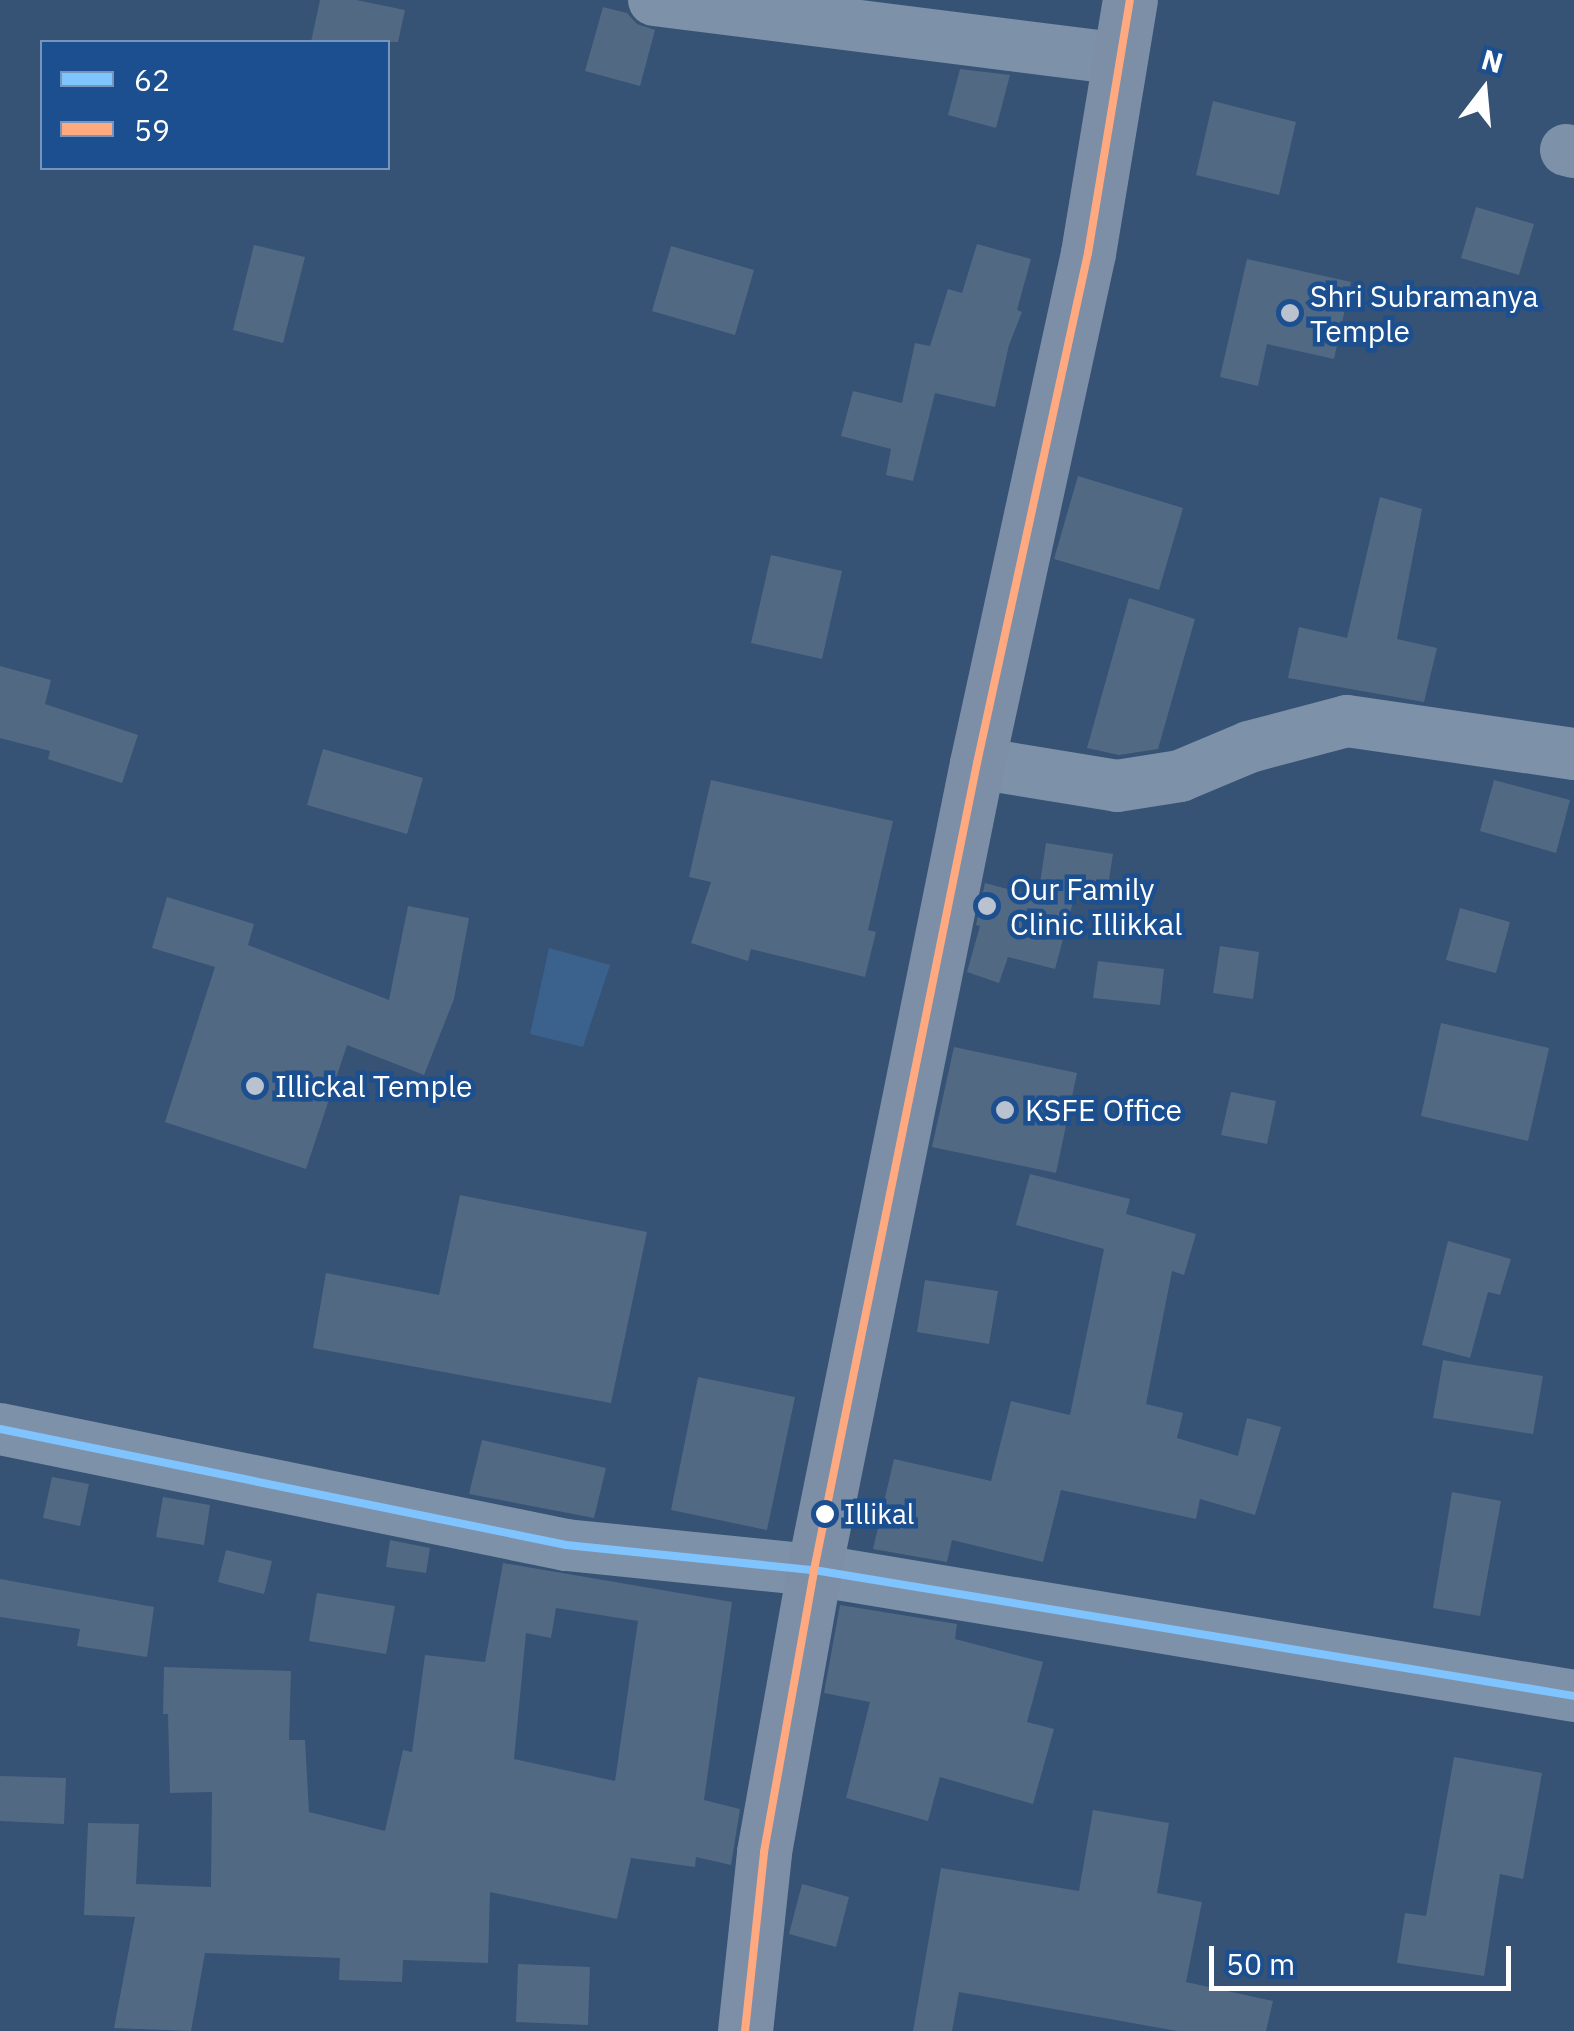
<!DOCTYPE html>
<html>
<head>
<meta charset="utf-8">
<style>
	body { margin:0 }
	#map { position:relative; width:1574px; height:2031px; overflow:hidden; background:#365274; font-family:"IBM Plex Sans",sans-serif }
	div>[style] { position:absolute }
	.water>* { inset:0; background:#3b618d }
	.building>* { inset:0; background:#526984 }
	.minor>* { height:52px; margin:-26px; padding:0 26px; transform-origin:26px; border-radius:26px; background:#7d92a8 }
	.major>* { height:55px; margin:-27.5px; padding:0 27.5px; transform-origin:27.5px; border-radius:27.5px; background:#7d8ea7 }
	.bus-1>* { height:8px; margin:-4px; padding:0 4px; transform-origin:4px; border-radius:4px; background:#80c4ff }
	.bus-2>* { height:8px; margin:-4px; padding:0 4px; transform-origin:4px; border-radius:4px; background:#ffa980 }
	.dots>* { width:28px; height:28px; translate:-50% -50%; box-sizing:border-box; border:5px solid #1b4f8f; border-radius:50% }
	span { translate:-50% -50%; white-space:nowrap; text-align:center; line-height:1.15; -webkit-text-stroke:9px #1b4f8f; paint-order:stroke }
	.bus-label { font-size:28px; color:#fff }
	.left { translate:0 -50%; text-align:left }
	.poi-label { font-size:30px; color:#fff }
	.legend { position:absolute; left:40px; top:40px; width:350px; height:130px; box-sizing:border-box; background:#1b4f8f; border:2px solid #7695bc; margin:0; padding:12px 18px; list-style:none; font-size:30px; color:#fff }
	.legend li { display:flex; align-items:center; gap:20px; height:50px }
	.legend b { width:50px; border:2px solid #7695bc }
	.north { position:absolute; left:1434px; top:40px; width:100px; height:100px; -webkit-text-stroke:8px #1b4f8f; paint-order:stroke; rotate:16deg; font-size:28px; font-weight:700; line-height:40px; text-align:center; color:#fff }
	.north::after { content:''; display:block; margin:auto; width:35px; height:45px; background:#fff; clip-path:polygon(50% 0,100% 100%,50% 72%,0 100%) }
	.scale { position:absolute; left:1209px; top:1946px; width:302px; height:45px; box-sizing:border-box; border:5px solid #fff; border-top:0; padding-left:12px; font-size:30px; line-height:35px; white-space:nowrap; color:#fff; -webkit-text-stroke:8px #1b4f8f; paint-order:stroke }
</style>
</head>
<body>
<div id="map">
	<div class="water">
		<div style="clip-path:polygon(549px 948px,610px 965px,583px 1047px,530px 1034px)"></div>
	</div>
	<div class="building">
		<div style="clip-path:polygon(320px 0,356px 0,405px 10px,398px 42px,311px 42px)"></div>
		<div style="clip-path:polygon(603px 7px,627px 13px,637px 24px,655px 30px,640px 86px,585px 71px)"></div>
		<div style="clip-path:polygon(960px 69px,1010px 75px,996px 128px,948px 115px)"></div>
		<div style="clip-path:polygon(1213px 101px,1296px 122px,1279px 195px,1196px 175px)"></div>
		<div style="clip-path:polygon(1476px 207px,1534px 224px,1519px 275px,1461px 258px)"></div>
		<div style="clip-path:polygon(977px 244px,1031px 259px,1017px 310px,1022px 312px,1009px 345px,995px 407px,935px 393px,913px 481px,886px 475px,891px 449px,841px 436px,853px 391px,902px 403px,915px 343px,930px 346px,948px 289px,962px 293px)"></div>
		<div style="clip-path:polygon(254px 245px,305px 257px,283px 343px,233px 330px)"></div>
		<div style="clip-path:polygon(671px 246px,754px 270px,735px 335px,652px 311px)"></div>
		<div style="clip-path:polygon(1247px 259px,1351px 282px,1334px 359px,1267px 344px,1258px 386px,1220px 377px)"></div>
		<div style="clip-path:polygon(1078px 476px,1183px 508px,1159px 590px,1054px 559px)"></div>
		<div style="clip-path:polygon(1380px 497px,1422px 509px,1397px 639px,1437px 648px,1424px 702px,1288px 678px,1299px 627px,1347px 638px)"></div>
		<div style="clip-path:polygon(771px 555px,842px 571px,822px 659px,751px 643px)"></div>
		<div style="clip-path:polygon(1129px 598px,1195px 619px,1158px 749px,1119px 755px,1087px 748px)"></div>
		<div style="clip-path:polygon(0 666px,51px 680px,45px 704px,138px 735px,122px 783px,48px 759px,50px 751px,0 738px)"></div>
		<div style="clip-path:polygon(323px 749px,423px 778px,407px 834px,307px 805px)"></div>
		<div style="clip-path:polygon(711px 780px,893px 821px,868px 930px,876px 932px,865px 977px,751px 949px,748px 961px,691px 943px,711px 882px,689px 877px)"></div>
		<div style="clip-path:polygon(1494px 780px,1570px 800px,1556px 853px,1480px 831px)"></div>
		<div style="clip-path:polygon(1046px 843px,1113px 854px,1107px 892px,1077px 887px,1055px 969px,1008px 957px,999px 983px,967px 972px,980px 926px,976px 925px,985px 883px,1038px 897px)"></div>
		<div style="clip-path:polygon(167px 897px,254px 924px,248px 945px,389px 1000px,408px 906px,469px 918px,454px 999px,424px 1075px,347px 1045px,306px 1169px,165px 1122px,215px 967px,152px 948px)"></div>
		<div style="clip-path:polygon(1460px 908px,1510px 922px,1496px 973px,1446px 960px)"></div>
		<div style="clip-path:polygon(1220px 946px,1259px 952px,1253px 999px,1213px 993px)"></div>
		<div style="clip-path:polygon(1098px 961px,1164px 969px,1160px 1005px,1093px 998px)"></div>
		<div style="clip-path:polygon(1441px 1023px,1549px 1048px,1528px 1141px,1421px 1116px)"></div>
		<div style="clip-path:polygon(954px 1047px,1077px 1073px,1056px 1173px,932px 1147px)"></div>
		<div style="clip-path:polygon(1231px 1092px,1276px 1101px,1267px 1144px,1221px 1135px)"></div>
		<div style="clip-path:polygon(1030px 1174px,1130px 1199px,1126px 1214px,1196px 1234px,1184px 1275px,1172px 1271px,1146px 1404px,1183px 1413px,1177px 1438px,1238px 1456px,1247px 1418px,1281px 1427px,1255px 1515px,1200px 1499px,1196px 1519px,1061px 1490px,1043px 1562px,952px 1540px,947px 1562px,873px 1549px,894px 1459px,991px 1481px,1011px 1401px,1070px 1415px,1104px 1249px,1016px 1225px)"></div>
		<div style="clip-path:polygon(460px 1195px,647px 1232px,611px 1403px,313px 1348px,326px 1273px,439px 1295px)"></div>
		<div style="clip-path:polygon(1448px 1241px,1511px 1259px,1500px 1295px,1488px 1292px,1470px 1358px,1422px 1345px)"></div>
		<div style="clip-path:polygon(925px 1280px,998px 1291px,989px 1344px,917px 1332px)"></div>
		<div style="clip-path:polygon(1443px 1360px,1543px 1376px,1533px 1434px,1433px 1418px)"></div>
		<div style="clip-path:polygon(698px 1377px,795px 1397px,767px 1530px,671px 1510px)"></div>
		<div style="clip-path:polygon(482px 1440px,606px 1468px,594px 1518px,469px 1494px)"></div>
		<div style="clip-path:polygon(52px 1477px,89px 1484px,80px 1526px,43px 1518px)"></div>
		<div style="clip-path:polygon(1452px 1492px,1501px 1501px,1480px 1616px,1433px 1608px)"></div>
		<div style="clip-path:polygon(163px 1497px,210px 1505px,204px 1545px,156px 1537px)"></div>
		<div style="clip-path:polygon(390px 1540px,430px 1548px,426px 1573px,386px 1567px)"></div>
		<div style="clip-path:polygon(226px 1550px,272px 1561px,264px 1594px,218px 1582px)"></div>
		<div style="clip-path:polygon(evenodd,503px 1563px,732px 1602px,704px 1800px,740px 1809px,731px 1865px,696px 1857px,695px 1867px,631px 1858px,617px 1919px,490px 1892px,488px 1963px,403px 1960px,402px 1982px,339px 1980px,340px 1958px,205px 1953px,191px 2031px,114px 2028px,135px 1917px,84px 1915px,88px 1823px,139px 1824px,136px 1884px,211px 1887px,212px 1792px,170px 1793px,168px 1714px,163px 1714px,164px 1667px,291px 1671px,289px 1740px,305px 1740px,309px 1812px,385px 1831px,403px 1750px,412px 1752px,425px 1655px,485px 1662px,503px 1563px,556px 1608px,638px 1621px,615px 1781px,514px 1759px,526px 1633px,551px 1638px,556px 1608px)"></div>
		<div style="clip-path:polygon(0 1579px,154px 1607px,147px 1657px,77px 1646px,80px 1629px,0 1617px)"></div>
		<div style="clip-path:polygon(317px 1593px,395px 1606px,386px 1654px,309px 1641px)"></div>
		<div style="clip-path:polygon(840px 1605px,957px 1624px,955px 1639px,1043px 1662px,1027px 1722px,1054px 1729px,1033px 1804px,940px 1777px,928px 1821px,846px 1798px,870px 1702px,824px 1693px)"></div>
		<div style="clip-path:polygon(1454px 1757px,1542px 1773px,1523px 1879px,1500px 1874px,1484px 1976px,1397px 1963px,1405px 1913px,1426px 1916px)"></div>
		<div style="clip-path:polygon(0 1776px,66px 1778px,64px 1824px,0 1821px)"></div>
		<div style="clip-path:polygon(1093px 1810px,1169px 1823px,1157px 1893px,1202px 1902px,1186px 1982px,1273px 2001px,1266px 2031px,1177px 2031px,959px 1992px,952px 2031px,913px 2031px,941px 1868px,1079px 1891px)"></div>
		<div style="clip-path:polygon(802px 1884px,849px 1897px,836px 1947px,789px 1934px)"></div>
		<div style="clip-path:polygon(518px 1964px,590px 1967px,588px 2025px,516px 2022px)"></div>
	</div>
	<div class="minor">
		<div style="left:654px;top:0;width:470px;rotate:7.2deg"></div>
		<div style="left:1566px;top:150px;width:8px;rotate:14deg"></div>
		<div style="left:977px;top:763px;width:142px;rotate:9.3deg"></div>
		<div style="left:1117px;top:786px;width:64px;rotate:-9deg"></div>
		<div style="left:1180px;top:776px;width:75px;rotate:-22.8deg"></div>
		<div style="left:1249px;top:747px;width:101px;rotate:-14.9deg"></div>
		<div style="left:1347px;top:721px;width:229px;rotate:8.3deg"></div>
		<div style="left:0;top:1429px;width:578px;rotate:11.58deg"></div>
		<div style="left:566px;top:1545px;width:249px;rotate:5.8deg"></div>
		<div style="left:814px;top:1570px;width:770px;rotate:9.41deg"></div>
	</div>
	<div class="major">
		<div style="left:745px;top:2031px;width:180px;rotate:-83.9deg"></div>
		<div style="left:764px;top:1852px;width:286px;rotate:-79.9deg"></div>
		<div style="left:814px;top:1570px;width:823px;rotate:-78.58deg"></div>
		<div style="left:977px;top:763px;width:522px;rotate:-77.72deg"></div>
		<div style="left:1088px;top:253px;width:256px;rotate:-80.6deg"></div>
	</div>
	<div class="bus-1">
		<div style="left:0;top:1429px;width:578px;rotate:11.58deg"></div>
		<div style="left:566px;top:1545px;width:249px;rotate:5.8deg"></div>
		<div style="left:814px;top:1570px;width:770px;rotate:9.41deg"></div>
	</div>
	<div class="bus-2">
		<div style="left:745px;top:2031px;width:180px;rotate:-83.9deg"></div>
		<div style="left:764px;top:1852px;width:286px;rotate:-79.9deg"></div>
		<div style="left:814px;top:1570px;width:823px;rotate:-78.58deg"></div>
		<div style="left:977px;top:763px;width:522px;rotate:-77.72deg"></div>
		<div style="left:1088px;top:253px;width:256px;rotate:-80.6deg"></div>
	</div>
	<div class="dots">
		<div style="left:1290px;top:313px;background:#b9c2ce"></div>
		<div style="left:987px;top:906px;background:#b9c2ce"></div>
		<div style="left:255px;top:1086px;background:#b9c2ce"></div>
		<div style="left:1005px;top:1110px;background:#b9c2ce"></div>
		<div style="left:825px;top:1514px;background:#fff"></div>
	</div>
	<div class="bus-label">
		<span class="left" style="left:844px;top:1514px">Illikal</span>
	</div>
	<div class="poi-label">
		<span class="left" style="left:1310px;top:313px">Shri Subramanya<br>Temple</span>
		<span class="left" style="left:1010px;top:906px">Our Family<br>Clinic Illikkal</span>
		<span class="left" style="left:275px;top:1086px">Illickal Temple</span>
		<span class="left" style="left:1025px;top:1110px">KSFE Office</span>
	</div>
	<ul class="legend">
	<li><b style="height:12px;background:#80c4ff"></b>62</li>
	<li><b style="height:12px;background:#ffa980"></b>59</li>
	</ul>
	<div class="north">N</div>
	<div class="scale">50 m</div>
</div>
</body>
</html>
